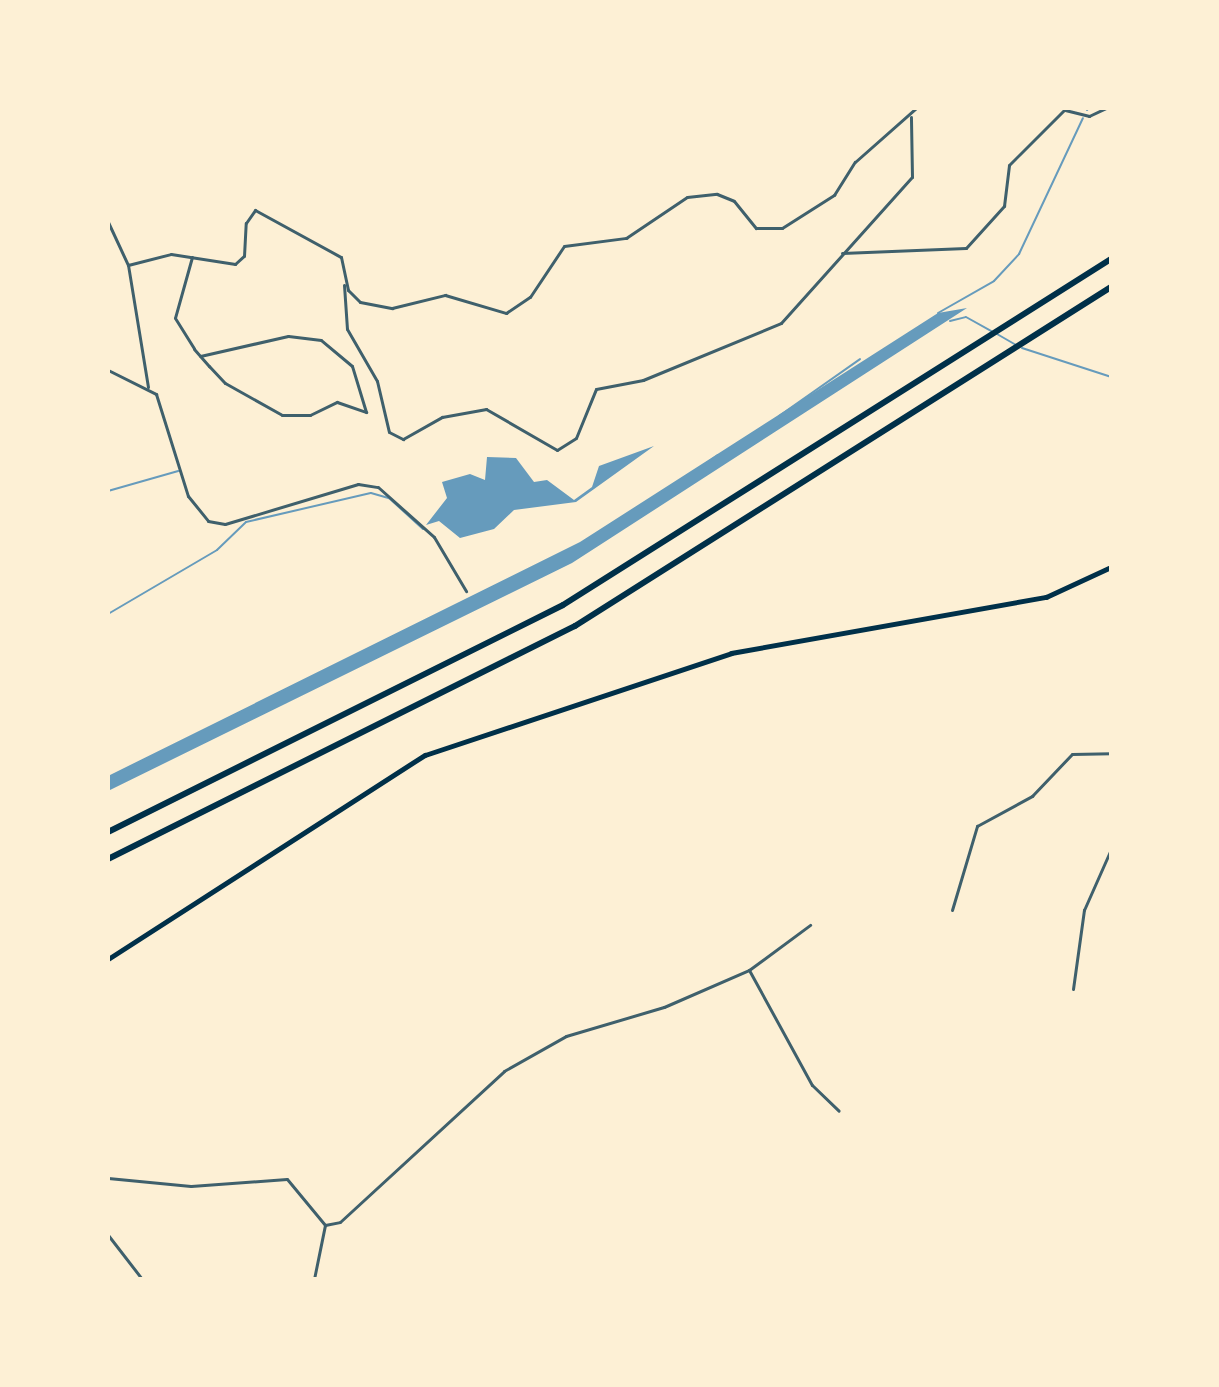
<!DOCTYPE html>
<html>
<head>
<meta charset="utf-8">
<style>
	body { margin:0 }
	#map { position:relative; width:1219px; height:1387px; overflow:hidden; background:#fdf0d5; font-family:"Sofia Sans Condensed",sans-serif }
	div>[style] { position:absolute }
	.water>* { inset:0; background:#669bbc }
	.stream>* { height:2px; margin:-1px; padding:0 1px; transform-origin:1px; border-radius:1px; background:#669bbc }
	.minor>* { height:3px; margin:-1.5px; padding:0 1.5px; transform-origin:1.5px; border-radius:1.5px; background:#3f606c }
	.primary>* { height:5px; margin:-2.5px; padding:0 2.5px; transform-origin:2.5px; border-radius:2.5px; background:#003049 }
	.motorway>* { height:6px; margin:-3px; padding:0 3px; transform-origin:3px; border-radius:3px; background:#003049 }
	span { translate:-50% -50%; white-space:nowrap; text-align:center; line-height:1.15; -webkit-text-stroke:6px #fdf0d5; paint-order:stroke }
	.frame { position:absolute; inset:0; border:110px solid #fdf0d5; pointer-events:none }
</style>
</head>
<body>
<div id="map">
	<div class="water">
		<div style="clip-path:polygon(967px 308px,572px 563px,108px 791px,108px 776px,580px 542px,938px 313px)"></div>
		<div style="clip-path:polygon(654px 446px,576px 502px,514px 510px,494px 529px,460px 538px,439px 521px,426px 525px,447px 498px,442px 482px,470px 474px,485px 480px,487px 457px,516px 458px,534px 482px,547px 480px,574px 500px,592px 487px,599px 466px)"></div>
	</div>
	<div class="stream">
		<div style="left:1087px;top:110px;width:3px;rotate:-45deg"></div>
		<div style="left:938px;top:313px;width:64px;rotate:-29.7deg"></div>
		<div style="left:994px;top:281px;width:37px;rotate:-47deg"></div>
		<div style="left:1019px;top:254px;width:150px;rotate:-64.8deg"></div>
		<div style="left:950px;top:321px;width:16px;rotate:-14deg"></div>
		<div style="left:966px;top:317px;width:29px;rotate:29deg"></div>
		<div style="left:997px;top:334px;width:22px;rotate:30deg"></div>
		<div style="left:1022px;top:348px;width:94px;rotate:18deg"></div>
		<div style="left:779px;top:416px;width:99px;rotate:-35.1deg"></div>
		<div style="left:704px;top:465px;width:17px;rotate:-36deg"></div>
		<div style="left:108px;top:491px;width:73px;rotate:-15.9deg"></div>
		<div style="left:108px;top:614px;width:126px;rotate:-30.4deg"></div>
		<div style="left:217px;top:550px;width:40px;rotate:-44deg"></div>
		<div style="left:246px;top:522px;width:128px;rotate:-13.1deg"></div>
		<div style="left:371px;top:493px;width:19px;rotate:16deg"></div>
		<div style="left:389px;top:498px;width:46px;rotate:42.4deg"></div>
	</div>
	<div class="minor">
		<div style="left:1065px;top:110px;width:25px;rotate:14deg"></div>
		<div style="left:1089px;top:116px;width:19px;rotate:-25deg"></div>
		<div style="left:108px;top:222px;width:47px;rotate:65.1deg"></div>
		<div style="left:842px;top:253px;width:124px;rotate:-2.3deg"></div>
		<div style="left:966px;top:248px;width:57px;rotate:-47.9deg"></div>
		<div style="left:1004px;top:206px;width:41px;rotate:-83deg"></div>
		<div style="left:1009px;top:165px;width:81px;rotate:-45deg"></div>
		<div style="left:192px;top:257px;width:63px;rotate:105.6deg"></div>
		<div style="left:175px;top:318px;width:36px;rotate:58deg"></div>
		<div style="left:194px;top:349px;width:23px;rotate:49deg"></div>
		<div style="left:209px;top:366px;width:23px;rotate:47deg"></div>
		<div style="left:225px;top:383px;width:65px;rotate:29.3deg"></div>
		<div style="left:282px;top:415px;width:28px"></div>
		<div style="left:310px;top:415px;width:30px;rotate:-26deg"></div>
		<div style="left:337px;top:402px;width:31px;rotate:19deg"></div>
		<div style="left:366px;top:412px;width:48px;rotate:-106.9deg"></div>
		<div style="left:352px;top:366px;width:40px;rotate:-140deg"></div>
		<div style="left:321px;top:340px;width:33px;rotate:-173deg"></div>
		<div style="left:288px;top:336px;width:90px;rotate:167.2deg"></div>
		<div style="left:344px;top:285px;width:44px;rotate:86.1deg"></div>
		<div style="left:347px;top:329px;width:60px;rotate:60deg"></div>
		<div style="left:377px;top:381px;width:52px;rotate:76.8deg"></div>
		<div style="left:389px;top:432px;width:16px;rotate:27deg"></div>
		<div style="left:403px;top:439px;width:45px;rotate:-29.4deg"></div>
		<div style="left:442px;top:417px;width:45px;rotate:-10.3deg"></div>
		<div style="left:486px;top:409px;width:82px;rotate:30deg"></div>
		<div style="left:557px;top:450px;width:22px;rotate:-32deg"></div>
		<div style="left:576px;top:438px;width:53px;rotate:-67.8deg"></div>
		<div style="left:596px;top:389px;width:48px;rotate:-10.8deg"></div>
		<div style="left:643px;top:380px;width:149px;rotate:-22.4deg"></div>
		<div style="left:781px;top:323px;width:196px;rotate:-48.1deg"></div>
		<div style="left:912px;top:177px;width:60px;rotate:-91deg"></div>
		<div style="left:108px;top:370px;width:54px;rotate:26.6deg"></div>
		<div style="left:156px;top:394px;width:107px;rotate:72.6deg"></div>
		<div style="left:188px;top:496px;width:32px;rotate:51deg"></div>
		<div style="left:208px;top:521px;width:17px;rotate:10deg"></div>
		<div style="left:225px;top:524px;width:139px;rotate:-16.7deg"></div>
		<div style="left:358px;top:484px;width:20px;rotate:9deg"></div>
		<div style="left:378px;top:487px;width:75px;rotate:41.8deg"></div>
		<div style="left:434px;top:537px;width:63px;rotate:59.3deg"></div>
		<div style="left:148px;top:387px;width:124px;rotate:-99.3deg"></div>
		<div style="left:128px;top:265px;width:44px;rotate:-14.3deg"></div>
		<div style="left:171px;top:254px;width:65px;rotate:8.9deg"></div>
		<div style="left:235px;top:264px;width:12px;rotate:-42deg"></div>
		<div style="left:244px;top:256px;width:33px;rotate:-87deg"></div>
		<div style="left:246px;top:223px;width:16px;rotate:-55deg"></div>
		<div style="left:255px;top:210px;width:98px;rotate:28.7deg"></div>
		<div style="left:341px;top:257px;width:34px;rotate:78deg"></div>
		<div style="left:348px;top:290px;width:17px;rotate:45deg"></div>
		<div style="left:360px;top:302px;width:33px;rotate:11deg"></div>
		<div style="left:392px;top:308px;width:55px;rotate:-13.8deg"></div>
		<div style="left:445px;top:295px;width:64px;rotate:16.4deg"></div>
		<div style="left:506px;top:313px;width:29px;rotate:-34deg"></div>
		<div style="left:530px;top:297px;width:61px;rotate:-56.3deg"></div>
		<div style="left:564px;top:246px;width:63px;rotate:-7.4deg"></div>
		<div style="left:626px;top:238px;width:73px;rotate:-33.9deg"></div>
		<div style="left:687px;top:197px;width:30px;rotate:-6deg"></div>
		<div style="left:717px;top:194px;width:18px;rotate:22deg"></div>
		<div style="left:734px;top:201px;width:35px;rotate:51deg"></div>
		<div style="left:756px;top:228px;width:26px"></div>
		<div style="left:782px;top:228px;width:62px;rotate:-32.4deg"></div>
		<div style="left:834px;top:195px;width:39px;rotate:-58deg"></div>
		<div style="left:855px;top:162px;width:81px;rotate:-41.5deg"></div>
		<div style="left:952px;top:910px;width:88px;rotate:-73.4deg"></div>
		<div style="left:977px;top:826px;width:63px;rotate:-28.6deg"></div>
		<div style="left:1032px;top:796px;width:58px;rotate:-46.4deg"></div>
		<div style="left:1072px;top:754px;width:39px;rotate:-1deg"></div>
		<div style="left:749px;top:970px;width:131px;rotate:61.3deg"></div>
		<div style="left:812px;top:1085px;width:37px;rotate:44deg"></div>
		<div style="left:1073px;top:989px;width:80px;rotate:-82.1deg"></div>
		<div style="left:1084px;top:910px;width:67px;rotate:-66.1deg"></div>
		<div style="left:108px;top:1178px;width:83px;rotate:5.5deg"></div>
		<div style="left:191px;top:1186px;width:96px;rotate:-4.2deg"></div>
		<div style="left:287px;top:1179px;width:60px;rotate:50.4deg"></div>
		<div style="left:325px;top:1225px;width:15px;rotate:-11deg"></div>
		<div style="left:340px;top:1222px;width:223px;rotate:-42.6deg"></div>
		<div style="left:504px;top:1071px;width:71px;rotate:-29.4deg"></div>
		<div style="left:566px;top:1036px;width:102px;rotate:-16.5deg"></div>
		<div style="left:664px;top:1007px;width:93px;rotate:-23.5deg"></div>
		<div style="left:749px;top:970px;width:76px;rotate:-36.4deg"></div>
		<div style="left:108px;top:1235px;width:56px;rotate:52.3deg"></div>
		<div style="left:314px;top:1279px;width:55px;rotate:-78.5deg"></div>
	</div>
	<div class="primary">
		<div style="left:108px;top:959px;width:377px;rotate:-32.8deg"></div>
		<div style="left:425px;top:755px;width:323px;rotate:-18.4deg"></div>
		<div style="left:731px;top:653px;width:320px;rotate:-10.1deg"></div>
		<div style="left:1046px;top:597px;width:72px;rotate:-24.8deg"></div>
	</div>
	<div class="motorway">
		<div style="left:108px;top:832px;width:508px;rotate:-26.51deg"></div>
		<div style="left:563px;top:605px;width:648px;rotate:-32.27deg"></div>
		<div style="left:108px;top:859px;width:522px;rotate:-26.52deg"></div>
		<div style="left:575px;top:626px;width:634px;rotate:-32.31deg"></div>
	</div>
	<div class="frame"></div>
</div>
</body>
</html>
